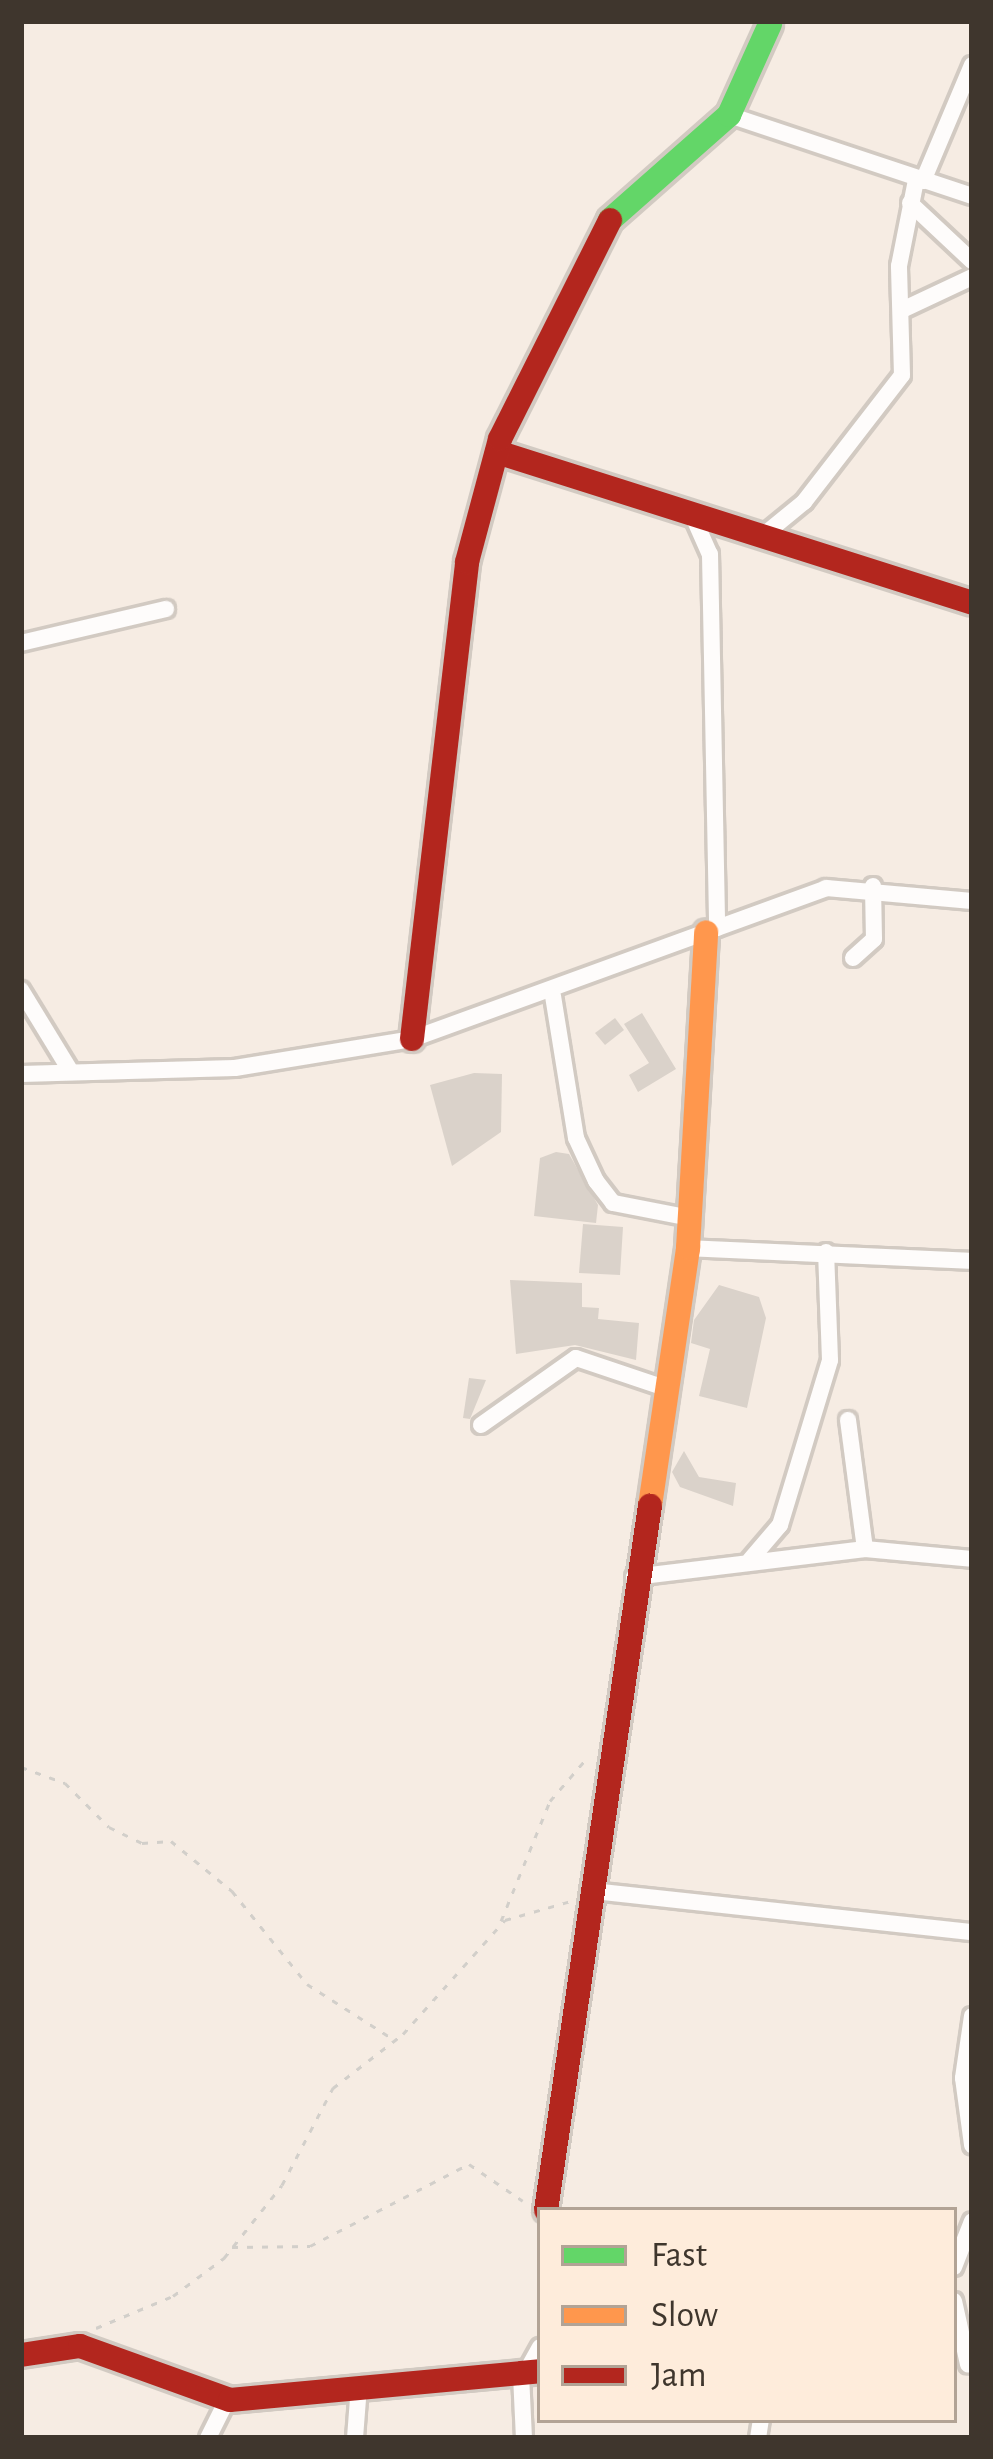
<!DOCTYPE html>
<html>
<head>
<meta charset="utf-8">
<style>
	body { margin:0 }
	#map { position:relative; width:993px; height:2459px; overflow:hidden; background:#f6ece3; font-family:"Alegreya Sans",sans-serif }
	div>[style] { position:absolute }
	.building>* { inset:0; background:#dad2ca }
	.path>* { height:3px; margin-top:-1.5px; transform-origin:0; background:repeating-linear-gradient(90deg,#d2cfca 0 6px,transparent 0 15px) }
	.roads { filter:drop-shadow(3px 0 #d2cac2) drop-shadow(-3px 0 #d2cac2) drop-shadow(0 3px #d2cac2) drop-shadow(0 -3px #d2cac2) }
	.street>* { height:16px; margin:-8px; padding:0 8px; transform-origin:8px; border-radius:8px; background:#fefcfb }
	.fast>* { height:24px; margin:-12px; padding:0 12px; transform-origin:12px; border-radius:12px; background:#63d668 }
	.slow>* { height:24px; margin:-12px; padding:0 12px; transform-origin:12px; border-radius:12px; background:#ff974d }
	.jam>* { height:24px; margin:-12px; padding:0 12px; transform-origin:12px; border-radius:12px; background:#b3261e }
	span { translate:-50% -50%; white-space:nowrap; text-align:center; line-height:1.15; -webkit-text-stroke:12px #feecdb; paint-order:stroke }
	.frame { position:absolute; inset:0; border:24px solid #3f362d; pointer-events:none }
	.legend { position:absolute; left:537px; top:2207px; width:420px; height:216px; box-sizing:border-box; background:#feecdb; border:3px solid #b2a395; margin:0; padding:15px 21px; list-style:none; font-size:36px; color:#3f362d }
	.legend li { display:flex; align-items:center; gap:24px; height:60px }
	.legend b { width:60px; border:3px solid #b2a395 }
</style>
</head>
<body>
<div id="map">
	<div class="building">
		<div style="clip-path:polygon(642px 1013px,676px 1069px,638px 1092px,629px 1075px,649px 1063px,624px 1024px)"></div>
		<div style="clip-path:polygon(615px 1018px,624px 1030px,605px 1045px,595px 1033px)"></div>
		<div style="clip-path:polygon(474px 1073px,502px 1074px,501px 1132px,452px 1166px,430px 1085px)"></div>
		<div style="clip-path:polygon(556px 1152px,569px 1154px,598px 1205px,596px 1223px,534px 1216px,540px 1158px)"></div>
		<div style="clip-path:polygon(583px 1224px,623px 1227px,620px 1275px,579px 1273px)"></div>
		<div style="clip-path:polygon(510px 1280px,582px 1283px,582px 1307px,599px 1308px,598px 1319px,639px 1323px,636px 1360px,575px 1345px,516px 1354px)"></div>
		<div style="clip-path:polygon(719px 1285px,759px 1297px,766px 1318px,747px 1408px,699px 1396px,710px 1349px,691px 1343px,694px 1320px)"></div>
		<div style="clip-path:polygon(469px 1378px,486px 1380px,470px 1419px,463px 1418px)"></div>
		<div style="clip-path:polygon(684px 1451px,699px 1477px,736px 1483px,733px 1506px,680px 1487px,672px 1472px)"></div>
	</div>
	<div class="path">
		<div style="left:21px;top:1767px;width:47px;rotate:20deg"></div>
		<div style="left:65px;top:1783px;width:62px;rotate:45deg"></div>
		<div style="left:109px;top:1827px;width:37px;rotate:26deg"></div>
		<div style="left:142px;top:1843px;width:29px;rotate:-4deg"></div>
		<div style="left:171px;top:1841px;width:79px;rotate:39.3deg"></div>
		<div style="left:232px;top:1891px;width:119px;rotate:51.1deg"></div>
		<div style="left:307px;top:1984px;width:102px;rotate:32.6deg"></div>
		<div style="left:501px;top:1921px;width:130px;rotate:-67.8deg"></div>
		<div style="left:550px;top:1801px;width:57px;rotate:-49.3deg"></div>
		<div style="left:232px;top:2247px;width:78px;rotate:-0.7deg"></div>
		<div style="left:310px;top:2246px;width:179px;rotate:-27.3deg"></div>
		<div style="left:469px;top:2164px;width:65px;rotate:34.4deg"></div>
		<div style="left:96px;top:2328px;width:83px;rotate:-22.6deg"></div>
		<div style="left:173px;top:2296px;width:64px;rotate:-36.7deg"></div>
		<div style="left:224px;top:2258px;width:93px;rotate:-51.5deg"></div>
		<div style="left:282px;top:2185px;width:110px;rotate:-62.3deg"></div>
		<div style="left:333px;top:2088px;width:88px;rotate:-37.6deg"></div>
		<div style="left:403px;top:2034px;width:153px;rotate:-48.2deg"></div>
		<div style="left:505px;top:1920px;width:69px;rotate:-16.1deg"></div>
	</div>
	<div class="roads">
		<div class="street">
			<div style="left:729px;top:115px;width:256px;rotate:18.4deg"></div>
			<div style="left:923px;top:181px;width:126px;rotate:-67.1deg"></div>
			<div style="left:910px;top:203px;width:85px;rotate:43.1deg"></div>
			<div style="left:902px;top:310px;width:77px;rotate:-25.2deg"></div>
			<div style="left:695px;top:521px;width:36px;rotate:66deg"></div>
			<div style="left:710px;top:554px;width:374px;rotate:88.9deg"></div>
			<div style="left:760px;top:538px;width:57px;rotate:-39.3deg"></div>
			<div style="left:804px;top:502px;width:160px;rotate:-52.3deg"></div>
			<div style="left:902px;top:375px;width:109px;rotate:-91.6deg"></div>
			<div style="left:899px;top:266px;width:88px;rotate:-78.8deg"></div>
			<div style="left:21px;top:643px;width:149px;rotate:-13.2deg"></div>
			<div style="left:853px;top:958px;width:28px;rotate:-42deg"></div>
			<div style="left:874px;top:939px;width:53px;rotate:-91.1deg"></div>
			<div style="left:21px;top:990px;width:96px;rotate:58.6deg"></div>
			<div style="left:553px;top:996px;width:144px;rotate:80.8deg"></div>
			<div style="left:576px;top:1138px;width:47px;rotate:65.1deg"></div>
			<div style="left:596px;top:1181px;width:28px;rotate:52deg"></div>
			<div style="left:613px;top:1203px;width:78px;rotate:11deg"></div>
			<div style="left:21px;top:1074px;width:214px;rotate:-1.6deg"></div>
			<div style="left:235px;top:1068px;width:179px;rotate:-9.3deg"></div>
			<div style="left:412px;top:1039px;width:441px;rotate:-20deg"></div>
			<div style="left:826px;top:888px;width:147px;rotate:5.1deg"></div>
			<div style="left:688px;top:1248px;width:284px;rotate:2.6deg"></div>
			<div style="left:848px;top:1420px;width:130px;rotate:82.5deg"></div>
			<div style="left:481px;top:1425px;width:116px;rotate:-35.2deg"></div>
			<div style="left:576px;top:1358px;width:94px;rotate:18.6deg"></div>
			<div style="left:750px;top:1560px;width:46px;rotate:-49.4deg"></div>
			<div style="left:780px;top:1525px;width:172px;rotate:-73.1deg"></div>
			<div style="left:830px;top:1360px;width:108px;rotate:-92.1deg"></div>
			<div style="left:634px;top:1577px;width:233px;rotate:-6.9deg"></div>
			<div style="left:865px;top:1549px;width:107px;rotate:5.3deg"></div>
			<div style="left:593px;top:1891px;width:381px;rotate:6.2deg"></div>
			<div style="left:972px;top:2016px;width:63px;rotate:98.3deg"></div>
			<div style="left:963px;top:2078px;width:68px;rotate:82.3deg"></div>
			<div style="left:954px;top:2267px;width:49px;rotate:-68.6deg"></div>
			<div style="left:954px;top:2301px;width:65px;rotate:77.5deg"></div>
			<div style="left:525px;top:2374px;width:31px;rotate:-61deg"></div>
			<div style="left:521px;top:2375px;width:63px;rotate:87.3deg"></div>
			<div style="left:208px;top:2438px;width:42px;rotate:-63.4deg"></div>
			<div style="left:355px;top:2438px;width:52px;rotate:-85.6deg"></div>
			<div style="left:758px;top:2438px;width:18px;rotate:-81deg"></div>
		</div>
		<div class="fast">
			<div style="left:610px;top:220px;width:159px;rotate:-41.4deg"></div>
			<div style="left:729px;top:115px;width:100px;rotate:-65.7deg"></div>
		</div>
		<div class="slow">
			<div style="left:650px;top:1506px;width:261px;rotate:-81.6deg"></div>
			<div style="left:688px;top:1248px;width:316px;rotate:-86.7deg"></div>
		</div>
		<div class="jam">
			<div style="left:497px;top:452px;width:498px;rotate:17.6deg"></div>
			<div style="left:412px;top:1039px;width:480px;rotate:-83.4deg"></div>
			<div style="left:467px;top:562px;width:127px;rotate:-75deg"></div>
			<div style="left:500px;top:439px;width:245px;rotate:-63.3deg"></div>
			<div style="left:546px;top:2210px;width:712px;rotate:-81.6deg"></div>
			<div style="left:21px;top:2355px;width:60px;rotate:-8.7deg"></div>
			<div style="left:80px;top:2346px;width:159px;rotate:19.8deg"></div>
			<div style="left:230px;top:2400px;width:311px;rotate:-5.3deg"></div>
		</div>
	</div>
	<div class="frame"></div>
	<ul class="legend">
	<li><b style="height:15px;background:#63d668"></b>Fast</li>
	<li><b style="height:15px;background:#ff974d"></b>Slow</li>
	<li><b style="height:15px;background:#b3261e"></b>Jam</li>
	</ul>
</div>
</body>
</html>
